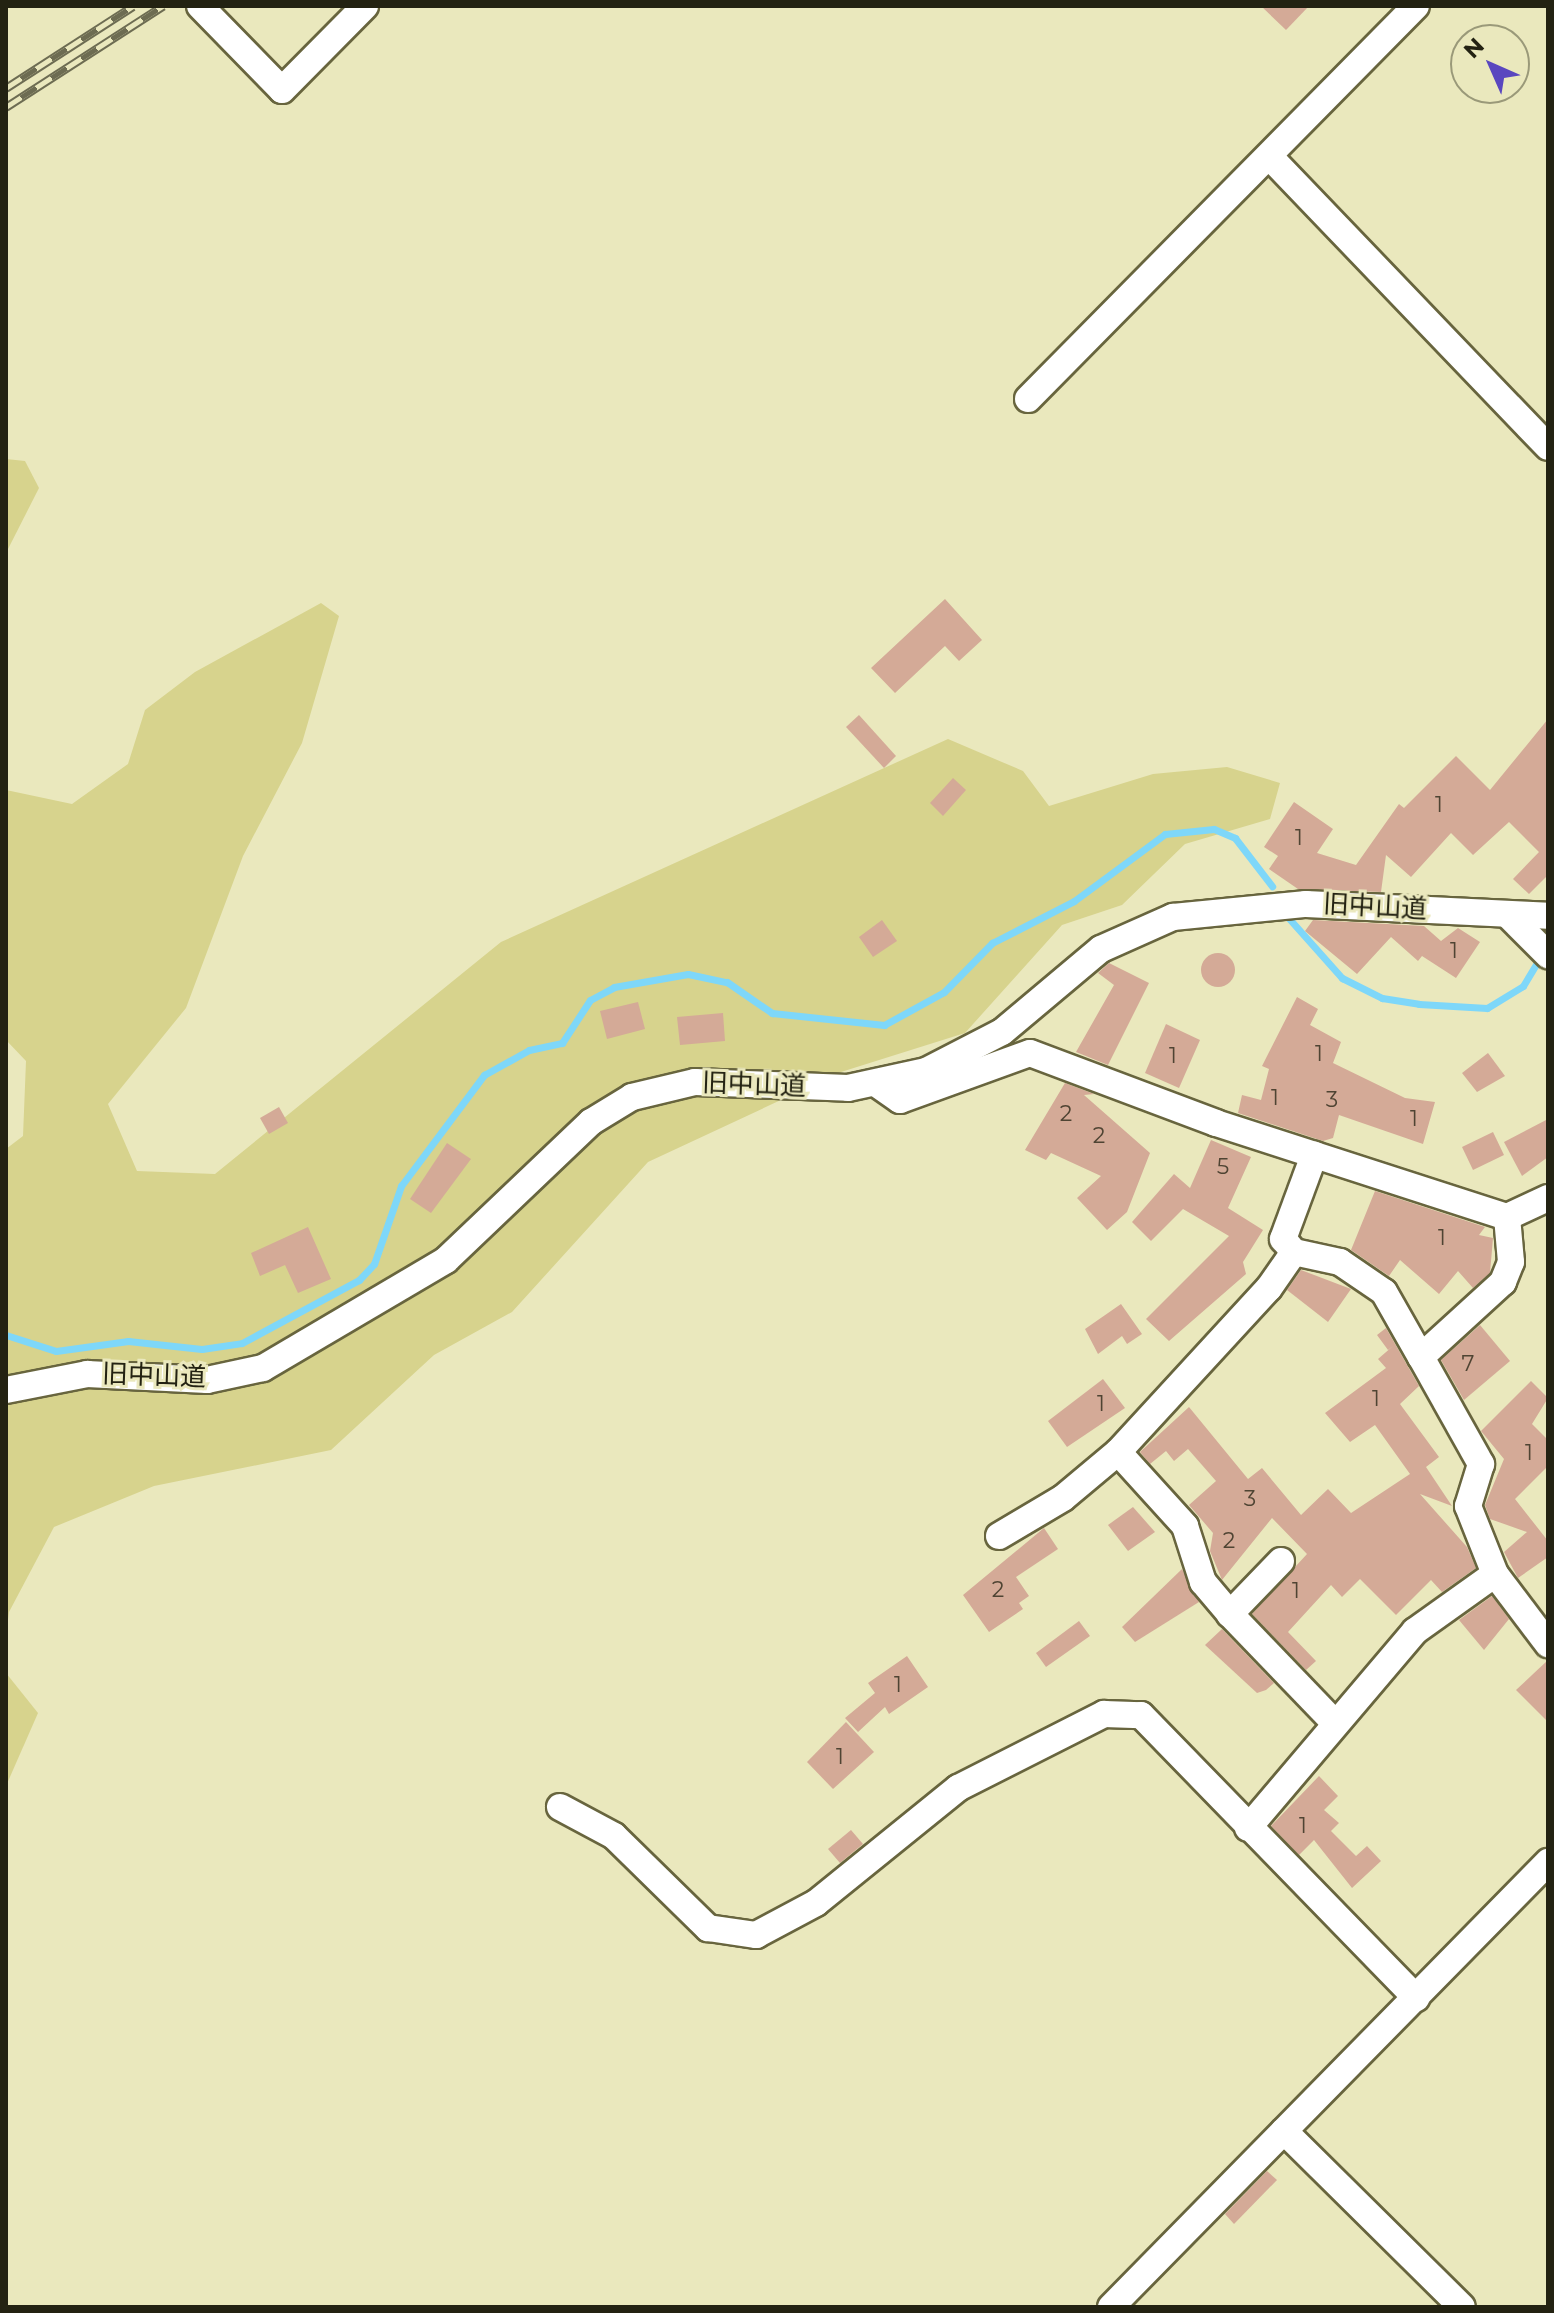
<!DOCTYPE html>
<html>
<head>
<meta charset="utf-8">
<style>
	body { margin:0 }
	#map { position:relative; width:1554px; height:2313px; overflow:hidden; background:#eae8bd; font-family:Montserrat,"Noto Sans JP",sans-serif }
	div>[style] { position:absolute }
	.green>* { inset:0; background:#d7d38d }
	.stream>* { height:7px; margin:-3.5px; padding:0 3.5px; transform-origin:3.5px; border-radius:3.5px; background:#7ed7f9 }
	.building>* { inset:0; background:#d4aa97 }
	.round { border-radius:50% }
	.roads { filter:drop-shadow(2px 0 #68653e) drop-shadow(-2px 0 #68653e) drop-shadow(0 2px #68653e) drop-shadow(0 -2px #68653e) }
	.minor>* { height:26px; margin:-13px; padding:0 13px; transform-origin:13px; border-radius:13px; background:#fff }
	.rail>* { height:9px; margin-top:-4.5px; transform-origin:0; background:repeating-linear-gradient(90deg,#eae8bd 0 18px,#6d6c52 0 36px); box-sizing:border-box; border-block:2px solid #6d6c52 }
	span { translate:-50% -50%; white-space:nowrap; text-align:center; line-height:1.15; -webkit-text-stroke:6px #eae8bd; paint-order:stroke }
	.number-label { font-size:22px; color:#4f4433 }
	.number-label span { -webkit-text-stroke-width:0 }
	.street-label { font-size:26px; color:#232212 }
	.frame { position:absolute; inset:0; border:8px solid #232212; pointer-events:none }
	.north { position:absolute; left:1450px; top:24px; width:80px; height:80px; box-sizing:border-box; background:#eae8bd; border:2px solid #9a9979; border-radius:50%; rotate:315deg; font-size:22px; font-weight:700; line-height:32px; text-align:center; color:#232212 }
	.north::after { content:''; display:block; margin:auto; width:28px; height:36px; background:#5a47bf; clip-path:polygon(50% 0,100% 100%,50% 72%,0 100%) }
</style>
</head>
<body>
<div id="map">
	<div class="green">
		<div style="clip-path:polygon(6px 459px,25px 461px,39px 488px,6px 553px)"></div>
		<div style="clip-path:polygon(321px 603px,339px 616px,302px 743px,243px 856px,186px 1008px,108px 1104px,137px 1171px,215px 1174px,501px 942px,948px 739px,1023px 771px,1049px 806px,1153px 774px,1227px 767px,1280px 783px,1270px 819px,1185px 844px,1122px 905px,1062px 925px,965px 1033px,841px 1072px,648px 1162px,512px 1312px,434px 1355px,331px 1450px,154px 1486px,54px 1527px,9px 1612px,6px 1634px,6px 1149px,23px 1136px,26px 1061px,6px 1040px,6px 790px,72px 804px,128px 764px,145px 710px,195px 672px)"></div>
		<div style="clip-path:polygon(6px 1673px,38px 1713px,6px 1786px)"></div>
	</div>
	<div class="stream">
		<div style="left:1285px;top:914px;width:86px;rotate:48.3deg"></div>
		<div style="left:1342px;top:978px;width:45px;rotate:26.6deg"></div>
		<div style="left:1382px;top:998px;width:37px;rotate:9deg"></div>
		<div style="left:1419px;top:1004px;width:68px;rotate:3.4deg"></div>
		<div style="left:1487px;top:1008px;width:42px;rotate:-31.4deg"></div>
		<div style="left:1523px;top:986px;width:35px;rotate:-59deg"></div>
		<div style="left:6px;top:1335px;width:52px;rotate:17.7deg"></div>
		<div style="left:56px;top:1351px;width:73px;rotate:-7.9deg"></div>
		<div style="left:128px;top:1341px;width:74px;rotate:6.2deg"></div>
		<div style="left:202px;top:1349px;width:40px;rotate:-8.5deg"></div>
		<div style="left:242px;top:1343px;width:133px;rotate:-28.3deg"></div>
		<div style="left:359px;top:1280px;width:22px;rotate:-47deg"></div>
		<div style="left:374px;top:1264px;width:83px;rotate:-70.9deg"></div>
		<div style="left:401px;top:1186px;width:139px;rotate:-53.2deg"></div>
		<div style="left:484px;top:1075px;width:51px;rotate:-29.1deg"></div>
		<div style="left:529px;top:1050px;width:34px;rotate:-12deg"></div>
		<div style="left:562px;top:1043px;width:51px;rotate:-56.9deg"></div>
		<div style="left:590px;top:1000px;width:27px;rotate:-28deg"></div>
		<div style="left:614px;top:987px;width:75px;rotate:-10deg"></div>
		<div style="left:688px;top:974px;width:40px;rotate:12deg"></div>
		<div style="left:727px;top:982px;width:55px;rotate:34.6deg"></div>
		<div style="left:772px;top:1013px;width:113px;rotate:6.1deg"></div>
		<div style="left:884px;top:1025px;width:68px;rotate:-28.8deg"></div>
		<div style="left:944px;top:992px;width:69px;rotate:-45.6deg"></div>
		<div style="left:992px;top:943px;width:92px;rotate:-27.1deg"></div>
		<div style="left:1074px;top:901px;width:113px;rotate:-36.4deg"></div>
		<div style="left:1165px;top:834px;width:49px;rotate:-5.8deg"></div>
		<div style="left:1214px;top:829px;width:23px;rotate:23deg"></div>
		<div style="left:1235px;top:838px;width:61px;rotate:52.4deg"></div>
	</div>
	<div class="building">
		<div style="clip-path:polygon(1261px 6px,1309px 6px,1286px 30px)"></div>
		<div style="clip-path:polygon(945px 599px,982px 640px,959px 661px,945px 646px,895px 693px,871px 668px)"></div>
		<div style="clip-path:polygon(859px 715px,896px 756px,884px 768px,846px 727px)"></div>
		<div style="clip-path:polygon(1548px 719px,1548px 875px,1529px 894px,1513px 879px,1539px 852px,1509px 822px,1473px 855px,1451px 833px,1411px 877px,1386px 855px,1381px 892px,1298px 889px,1269px 869px,1278px 856px,1264px 847px,1294px 802px,1333px 829px,1317px 853px,1356px 865px,1399px 804px,1404px 808px,1456px 756px,1490px 790px)"></div>
		<div style="clip-path:polygon(953px 778px,966px 790px,943px 816px,930px 803px)"></div>
		<div style="clip-path:polygon(882px 920px,897px 941px,873px 957px,859px 937px)"></div>
		<div style="clip-path:polygon(1313px 920px,1424px 926px,1441px 941px,1458px 928px,1480px 942px,1456px 978px,1422px 956px,1418px 961px,1391px 937px,1357px 974px,1305px 931px)"></div>
		<div class="round" style="left:1201px;top:953px;width:34px;height:34px"></div>
		<div style="clip-path:polygon(1109px 963px,1149px 983px,1108px 1065px,1076px 1052px,1114px 985px,1098px 973px)"></div>
		<div style="clip-path:polygon(1297px 997px,1318px 1009px,1310px 1025px,1341px 1042px,1333px 1063px,1405px 1098px,1435px 1102px,1423px 1144px,1339px 1115px,1333px 1138px,1323px 1141px,1238px 1113px,1242px 1095px,1261px 1100px,1269px 1069px,1262px 1066px)"></div>
		<div style="clip-path:polygon(638px 1002px,645px 1029px,607px 1039px,600px 1011px)"></div>
		<div style="clip-path:polygon(723px 1013px,725px 1041px,680px 1045px,677px 1017px)"></div>
		<div style="clip-path:polygon(1166px 1024px,1200px 1040px,1179px 1088px,1145px 1073px)"></div>
		<div style="clip-path:polygon(1488px 1053px,1505px 1076px,1477px 1092px,1462px 1073px)"></div>
		<div style="clip-path:polygon(1065px 1083px,1094px 1094px,1084px 1095px,1150px 1153px,1127px 1212px,1107px 1230px,1077px 1198px,1101px 1176px,1051px 1153px,1046px 1160px,1025px 1150px)"></div>
		<div style="clip-path:polygon(279px 1107px,288px 1123px,269px 1134px,260px 1118px)"></div>
		<div style="clip-path:polygon(1548px 1119px,1548px 1157px,1522px 1176px,1504px 1142px)"></div>
		<div style="clip-path:polygon(1493px 1132px,1504px 1155px,1473px 1170px,1462px 1147px)"></div>
		<div style="clip-path:polygon(1211px 1140px,1251px 1157px,1228px 1208px,1263px 1230px,1243px 1262px,1246px 1274px,1169px 1341px,1146px 1319px,1229px 1236px,1183px 1209px,1151px 1241px,1132px 1222px,1174px 1174px,1190px 1188px)"></div>
		<div style="clip-path:polygon(447px 1143px,471px 1159px,431px 1213px,410px 1199px)"></div>
		<div style="clip-path:polygon(1375px 1191px,1485px 1227px,1479px 1235px,1493px 1238px,1490px 1273px,1473px 1288px,1458px 1271px,1439px 1294px,1400px 1260px,1389px 1276px,1351px 1250px)"></div>
		<div style="clip-path:polygon(308px 1227px,331px 1279px,298px 1293px,285px 1265px,260px 1276px,251px 1253px)"></div>
		<div style="clip-path:polygon(1301px 1270px,1351px 1289px,1328px 1322px,1287px 1290px)"></div>
		<div style="clip-path:polygon(1121px 1304px,1142px 1334px,1127px 1344px,1122px 1336px,1098px 1354px,1085px 1329px)"></div>
		<div style="clip-path:polygon(1480px 1325px,1510px 1361px,1464px 1400px,1441px 1360px)"></div>
		<div style="clip-path:polygon(1386px 1328px,1419px 1386px,1400px 1404px,1439px 1457px,1426px 1467px,1452px 1506px,1420px 1494px,1467px 1547px,1476px 1568px,1442px 1592px,1431px 1580px,1396px 1615px,1360px 1579px,1342px 1597px,1331px 1585px,1288px 1632px,1316px 1661px,1306px 1670px,1252px 1614px,1307px 1554px,1272px 1518px,1222px 1580px,1210px 1551px,1213px 1533px,1189px 1505px,1216px 1481px,1188px 1449px,1174px 1461px,1166px 1451px,1150px 1464px,1140px 1452px,1189px 1407px,1248px 1479px,1262px 1468px,1301px 1515px,1328px 1489px,1351px 1513px,1410px 1474px,1375px 1425px,1350px 1442px,1325px 1413px,1386px 1368px,1378px 1359px,1393px 1346px,1388px 1350px,1377px 1335px)"></div>
		<div style="clip-path:polygon(1103px 1379px,1125px 1408px,1067px 1447px,1048px 1421px)"></div>
		<div style="clip-path:polygon(1531px 1381px,1548px 1398px,1532px 1424px,1548px 1440px,1548px 1466px,1515px 1499px,1548px 1541px,1548px 1557px,1518px 1578px,1504px 1552px,1527px 1532px,1490px 1519px,1485px 1505px,1504px 1459px,1481px 1431px)"></div>
		<div style="clip-path:polygon(1133px 1507px,1155px 1532px,1128px 1551px,1108px 1525px)"></div>
		<div style="clip-path:polygon(1044px 1528px,1058px 1549px,1016px 1577px,1029px 1596px,1019px 1603px,1023px 1609px,989px 1632px,963px 1595px)"></div>
		<div style="clip-path:polygon(1182px 1569px,1199px 1602px,1135px 1642px,1122px 1627px)"></div>
		<div style="clip-path:polygon(1492px 1596px,1509px 1619px,1484px 1650px,1459px 1620px)"></div>
		<div style="clip-path:polygon(1079px 1621px,1090px 1636px,1046px 1667px,1036px 1653px)"></div>
		<div style="clip-path:polygon(1222px 1629px,1274px 1683px,1266px 1690px,1257px 1693px,1205px 1645px)"></div>
		<div style="clip-path:polygon(907px 1656px,928px 1687px,889px 1714px,885px 1707px,858px 1732px,845px 1718px,875px 1693px,868px 1683px)"></div>
		<div style="clip-path:polygon(1548px 1660px,1548px 1722px,1516px 1690px)"></div>
		<div style="clip-path:polygon(846px 1722px,874px 1752px,833px 1789px,807px 1762px)"></div>
		<div style="clip-path:polygon(1319px 1776px,1338px 1796px,1324px 1810px,1339px 1823px,1331px 1831px,1356px 1856px,1367px 1846px,1381px 1861px,1352px 1888px,1314px 1840px,1299px 1855px,1271px 1826px)"></div>
		<div style="clip-path:polygon(851px 1830px,863px 1844px,840px 1863px,828px 1849px)"></div>
		<div style="clip-path:polygon(1267px 2171px,1277px 2180px,1234px 2224px,1225px 2214px)"></div>
	</div>
	<div class="roads">
		<div class="minor">
			<div style="left:200px;top:6px;width:117px;rotate:45.7deg"></div>
			<div style="left:282px;top:90px;width:118px;rotate:-45.3deg"></div>
			<div style="left:1269px;top:156px;width:403px;rotate:46.2deg"></div>
			<div style="left:1028px;top:399px;width:552px;rotate:-45.37deg"></div>
			<div style="left:1508px;top:915px;width:57px;rotate:45deg"></div>
			<div style="left:877px;top:1084px;width:28px;rotate:35deg"></div>
			<div style="left:900px;top:1100px;width:138px;rotate:-19.9deg"></div>
			<div style="left:1030px;top:1053px;width:199px;rotate:20.6deg"></div>
			<div style="left:1216px;top:1123px;width:306px;rotate:17.9deg"></div>
			<div style="left:1507px;top:1217px;width:45px;rotate:-24.9deg"></div>
			<div style="left:1507px;top:1217px;width:45px;rotate:84.9deg"></div>
			<div style="left:1511px;top:1262px;width:22px;rotate:112deg"></div>
			<div style="left:1503px;top:1282px;width:111px;rotate:137.6deg"></div>
			<div style="left:1421px;top:1357px;width:123px;rotate:60.7deg"></div>
			<div style="left:1481px;top:1464px;width:44px;rotate:107.2deg"></div>
			<div style="left:1468px;top:1506px;width:73px;rotate:68.3deg"></div>
			<div style="left:1495px;top:1574px;width:88px;rotate:52.9deg"></div>
			<div style="left:1294px;top:1252px;width:47px;rotate:12.3deg"></div>
			<div style="left:1340px;top:1262px;width:53px;rotate:34.3deg"></div>
			<div style="left:1384px;top:1292px;width:75px;rotate:60.4deg"></div>
			<div style="left:6px;top:1390px;width:83px;rotate:-11.2deg"></div>
			<div style="left:87px;top:1374px;width:120px;rotate:2.9deg"></div>
			<div style="left:207px;top:1380px;width:57px;rotate:-12.1deg"></div>
			<div style="left:263px;top:1368px;width:212px;rotate:-30.5deg"></div>
			<div style="left:446px;top:1260px;width:200px;rotate:-43.6deg"></div>
			<div style="left:591px;top:1122px;width:48px;rotate:-31.4deg"></div>
			<div style="left:632px;top:1097px;width:65px;rotate:-13.4deg"></div>
			<div style="left:695px;top:1082px;width:153px;rotate:2.2deg"></div>
			<div style="left:848px;top:1088px;width:80px;rotate:-12.3deg"></div>
			<div style="left:926px;top:1071px;width:85px;rotate:-27.2deg"></div>
			<div style="left:1002px;top:1032px;width:129px;rotate:-40deg"></div>
			<div style="left:1101px;top:949px;width:79px;rotate:-24deg"></div>
			<div style="left:1173px;top:917px;width:134px;rotate:-5.6deg"></div>
			<div style="left:1306px;top:904px;width:242px;rotate:2.8deg"></div>
			<div style="left:1118px;top:1452px;width:100px;rotate:47.8deg"></div>
			<div style="left:1185px;top:1526px;width:59px;rotate:72.2deg"></div>
			<div style="left:1203px;top:1582px;width:42px;rotate:49.8deg"></div>
			<div style="left:999px;top:1536px;width:74px;rotate:-30.7deg"></div>
			<div style="left:1063px;top:1498px;width:72px;rotate:-39.9deg"></div>
			<div style="left:1118px;top:1452px;width:223px;rotate:-47.4deg"></div>
			<div style="left:1269px;top:1288px;width:44px;rotate:-55.2deg"></div>
			<div style="left:1294px;top:1252px;width:17px;rotate:-130deg"></div>
			<div style="left:1283px;top:1239px;width:90px;rotate:-69.7deg"></div>
			<div style="left:1281px;top:1561px;width:74px;rotate:133.9deg"></div>
			<div style="left:1230px;top:1614px;width:151px;rotate:46.1deg"></div>
			<div style="left:560px;top:1807px;width:61px;rotate:28.2deg"></div>
			<div style="left:614px;top:1836px;width:132px;rotate:44.4deg"></div>
			<div style="left:708px;top:1928px;width:49px;rotate:8.3deg"></div>
			<div style="left:756px;top:1935px;width:68px;rotate:-28.1deg"></div>
			<div style="left:816px;top:1903px;width:183px;rotate:-39deg"></div>
			<div style="left:958px;top:1788px;width:164px;rotate:-26.9deg"></div>
			<div style="left:1104px;top:1714px;width:37px;rotate:2deg"></div>
			<div style="left:1141px;top:1715px;width:395px;rotate:45.8deg"></div>
			<div style="left:1248px;top:1828px;width:258px;rotate:-49.7deg"></div>
			<div style="left:1415px;top:1631px;width:98px;rotate:-35.5deg"></div>
			<div style="left:1284px;top:2131px;width:250px;rotate:44.7deg"></div>
			<div style="left:1111px;top:2307px;width:624px;rotate:-45.52deg"></div>
		</div>
	</div>
	<div class="rail">
		<div style="left:6px;top:88px;width:151px;rotate:-32.8deg"></div>
		<div style="left:6px;top:107px;width:187px;rotate:-32.8deg"></div>
	</div>
	<div class="number-label">
		<span style="left:1439px;top:805px">1</span>
		<span style="left:1299px;top:838px">1</span>
		<span style="left:1454px;top:951px">1</span>
		<span style="left:1319px;top:1054px">1</span>
		<span style="left:1173px;top:1056px">1</span>
		<span style="left:1275px;top:1098px">1</span>
		<span style="left:1332px;top:1100px">3</span>
		<span style="left:1066px;top:1114px">2</span>
		<span style="left:1414px;top:1119px">1</span>
		<span style="left:1099px;top:1136px">2</span>
		<span style="left:1223px;top:1167px">5</span>
		<span style="left:1442px;top:1238px">1</span>
		<span style="left:1468px;top:1364px">7</span>
		<span style="left:1376px;top:1399px">1</span>
		<span style="left:1101px;top:1404px">1</span>
		<span style="left:1529px;top:1453px">1</span>
		<span style="left:1250px;top:1499px">3</span>
		<span style="left:1229px;top:1541px">2</span>
		<span style="left:998px;top:1590px">2</span>
		<span style="left:1296px;top:1591px">1</span>
		<span style="left:898px;top:1685px">1</span>
		<span style="left:840px;top:1757px">1</span>
		<span style="left:1303px;top:1826px">1</span>
	</div>
	<div class="street-label">
		<span style="left:1375px;top:907px;rotate:3deg">旧中山道</span>
		<span style="left:754px;top:1085px;rotate:2deg">旧中山道</span>
		<span style="left:154px;top:1376px;rotate:2deg">旧中山道</span>
	</div>
	<div class="frame"></div>
	<div class="north">N</div>
</div>
</body>
</html>
